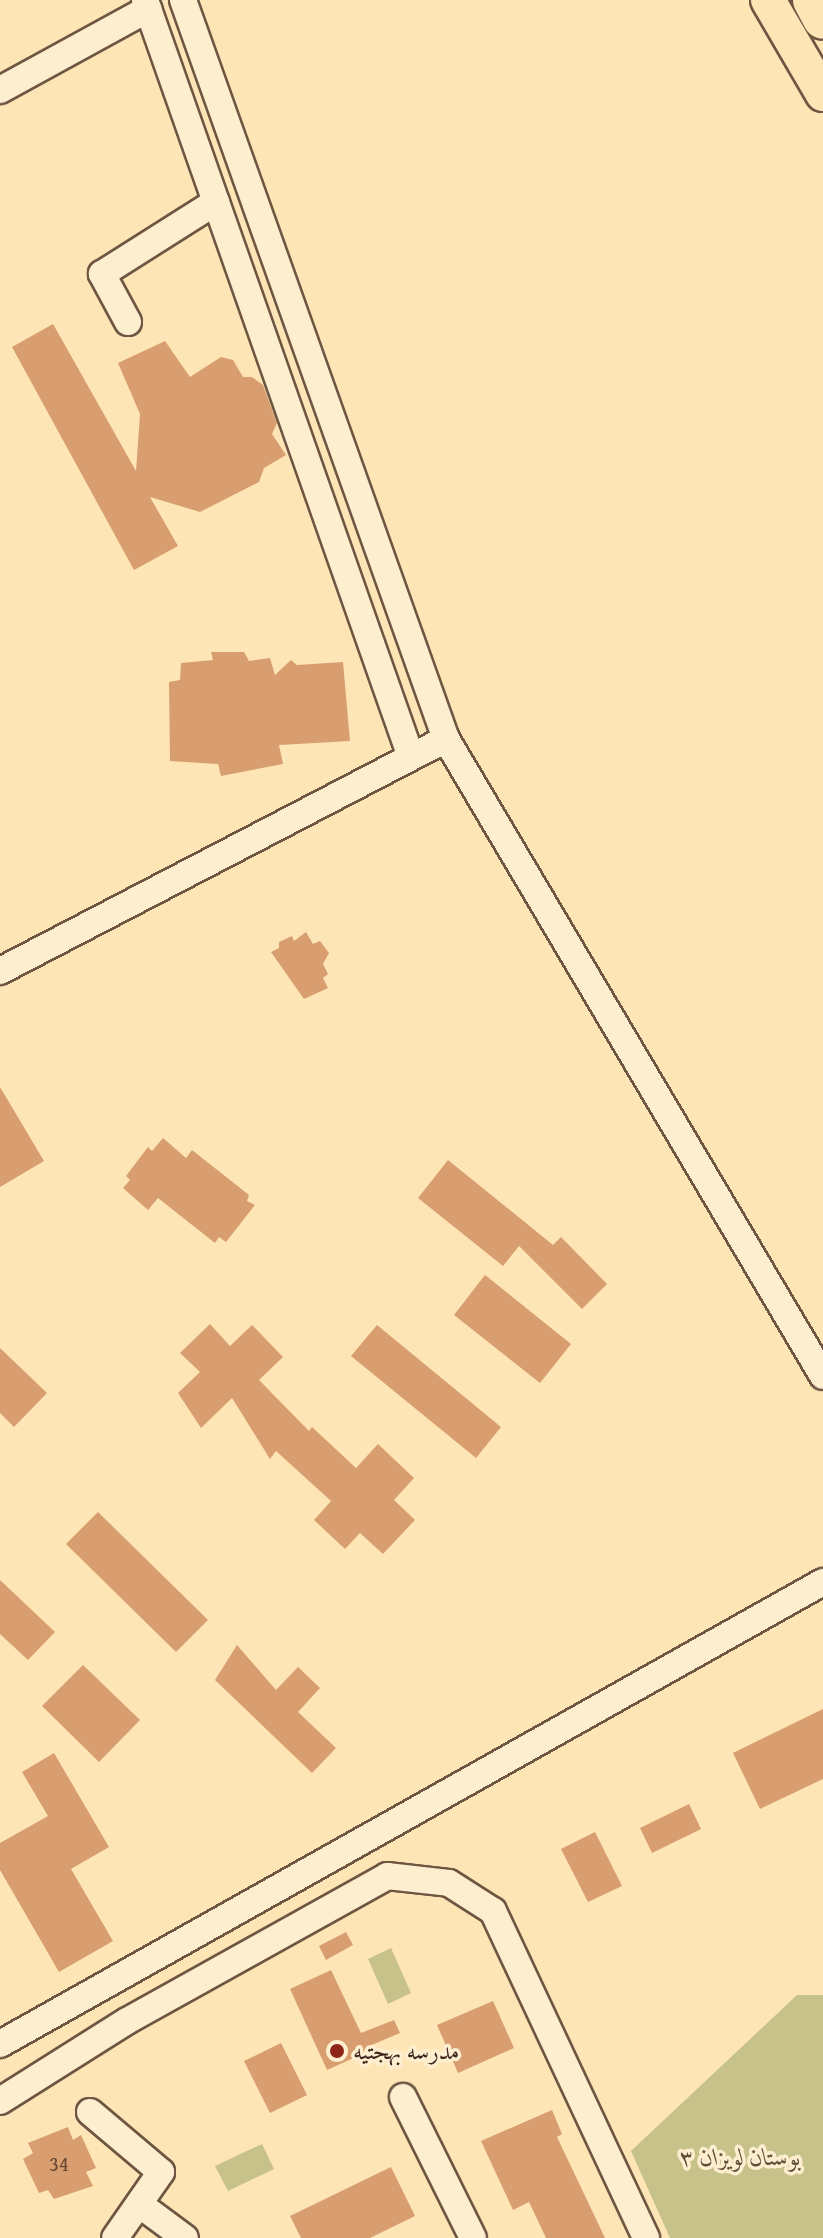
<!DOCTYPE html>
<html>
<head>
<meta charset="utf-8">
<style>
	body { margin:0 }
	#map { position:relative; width:823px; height:2238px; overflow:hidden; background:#fde5b6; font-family:"Gentium Book Plus",Amiri,serif }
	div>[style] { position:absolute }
	.green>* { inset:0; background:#c7c289 }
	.building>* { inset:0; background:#d89e70 }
	.roads { filter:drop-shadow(2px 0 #6e5643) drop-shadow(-2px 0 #6e5643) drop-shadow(0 2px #6e5643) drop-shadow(0 -2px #6e5643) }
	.minor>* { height:26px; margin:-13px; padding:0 13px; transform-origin:13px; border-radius:13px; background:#feeed0 }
	.major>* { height:34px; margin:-17px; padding:0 17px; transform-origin:17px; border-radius:17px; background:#fde5b6 }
	.highway>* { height:40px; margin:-20px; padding:0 20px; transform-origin:20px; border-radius:20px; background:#fde5b6 }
	.dots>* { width:22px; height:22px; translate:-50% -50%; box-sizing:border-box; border:4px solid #feeed0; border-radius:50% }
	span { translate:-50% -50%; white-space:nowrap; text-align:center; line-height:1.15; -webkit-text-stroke:7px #feeed0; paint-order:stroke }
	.number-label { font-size:20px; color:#644532 }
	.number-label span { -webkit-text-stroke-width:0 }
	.poi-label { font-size:24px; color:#3e271d }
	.left { translate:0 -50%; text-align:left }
	.park-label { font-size:24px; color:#604e38; font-style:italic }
</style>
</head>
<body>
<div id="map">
	<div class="green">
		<div style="clip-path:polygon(391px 1948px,411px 1993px,388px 2004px,368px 1959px)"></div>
		<div style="clip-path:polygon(797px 1995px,823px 1995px,823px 2238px,670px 2238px,631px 2151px)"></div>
		<div style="clip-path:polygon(262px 2144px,274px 2169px,228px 2191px,215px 2166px)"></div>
	</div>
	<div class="building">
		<div style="clip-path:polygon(53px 324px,136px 471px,140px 414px,118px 363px,165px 341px,190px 377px,221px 357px,233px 360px,243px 377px,252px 377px,263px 385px,277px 423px,272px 434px,286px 455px,264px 468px,259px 482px,200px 512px,150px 497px,178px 546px,134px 570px,12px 347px)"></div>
		<div style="clip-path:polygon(211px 652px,244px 652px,249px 661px,270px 658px,275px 675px,291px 660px,297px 665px,343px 662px,350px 741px,279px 745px,283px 764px,221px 776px,218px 764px,170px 761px,169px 682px,180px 680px,181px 663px,213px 660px)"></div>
		<div style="clip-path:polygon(306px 932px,313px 944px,320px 941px,329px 953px,323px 964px,328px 974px,323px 978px,328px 988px,304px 999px,271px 952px,279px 948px,279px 942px,292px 936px,294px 941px)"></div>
		<div style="clip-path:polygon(0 1087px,44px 1161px,0 1187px)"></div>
		<div style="clip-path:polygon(163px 1138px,186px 1158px,192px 1150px,249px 1195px,247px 1201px,255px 1205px,226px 1242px,219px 1237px,215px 1243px,158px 1198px,148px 1210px,123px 1188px,130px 1180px,126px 1176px,148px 1147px,152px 1151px)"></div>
		<div style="clip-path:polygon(448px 1160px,553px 1245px,561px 1237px,607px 1284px,582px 1309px,519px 1246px,503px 1266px,418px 1198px)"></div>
		<div style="clip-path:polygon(485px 1275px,571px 1344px,540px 1383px,454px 1315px)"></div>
		<div style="clip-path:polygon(210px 1324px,230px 1346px,252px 1325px,283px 1357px,259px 1380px,309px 1431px,312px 1427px,356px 1468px,378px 1444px,414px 1478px,394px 1500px,415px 1520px,383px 1554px,360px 1533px,345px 1549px,314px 1520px,331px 1501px,276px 1451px,270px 1459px,232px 1398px,201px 1428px,178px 1393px,200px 1372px,180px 1353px)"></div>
		<div style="clip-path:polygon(377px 1325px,501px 1427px,476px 1458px,351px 1356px)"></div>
		<div style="clip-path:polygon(0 1348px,47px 1393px,14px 1427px,0 1413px)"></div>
		<div style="clip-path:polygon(98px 1512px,208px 1620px,176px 1652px,66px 1544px)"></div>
		<div style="clip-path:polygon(0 1580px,55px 1632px,28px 1660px,0 1634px)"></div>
		<div style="clip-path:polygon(237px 1645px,276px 1690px,298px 1667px,320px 1688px,298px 1712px,336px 1748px,312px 1773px,215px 1680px)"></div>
		<div style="clip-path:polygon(83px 1665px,140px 1720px,99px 1762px,42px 1706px)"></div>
		<div style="clip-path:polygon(823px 1709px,823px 1779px,760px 1809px,733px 1753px)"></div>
		<div style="clip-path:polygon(54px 1753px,109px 1847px,71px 1869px,113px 1941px,59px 1972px,0 1870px,0 1843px,48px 1816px,22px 1772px)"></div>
		<div style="clip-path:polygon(689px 1804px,701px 1829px,652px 1853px,640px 1828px)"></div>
		<div style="clip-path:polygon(595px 1832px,622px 1886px,588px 1902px,561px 1849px)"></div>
		<div style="clip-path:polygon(346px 1932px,353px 1945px,326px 1960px,319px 1946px)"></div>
		<div style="clip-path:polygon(331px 1970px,361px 2033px,394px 2020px,400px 2033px,367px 2047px,369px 2051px,327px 2070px,290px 1989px)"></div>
		<div style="clip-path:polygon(493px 2001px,514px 2048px,458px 2073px,437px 2025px)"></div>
		<div style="clip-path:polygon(281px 2043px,307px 2095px,270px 2113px,244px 2061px)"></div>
		<div style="clip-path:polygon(552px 2110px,562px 2134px,557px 2137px,605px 2238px,546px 2238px,529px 2202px,513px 2210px,481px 2141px)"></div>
		<div style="clip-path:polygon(68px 2127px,73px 2140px,81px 2135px,96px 2168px,86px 2172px,93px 2186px,54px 2199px,48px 2190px,39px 2193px,23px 2159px,33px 2153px,28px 2143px)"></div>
		<div style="clip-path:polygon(391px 2167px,415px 2216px,370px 2238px,301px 2238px,290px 2216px)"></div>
	</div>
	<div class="roads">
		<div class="minor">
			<div style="left:145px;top:0;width:802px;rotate:70.64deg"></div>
			<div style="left:183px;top:0;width:784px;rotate:70.41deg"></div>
			<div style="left:446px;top:739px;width:740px;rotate:59.38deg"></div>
			<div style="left:0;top:90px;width:169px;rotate:-28.7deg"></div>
			<div style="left:128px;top:322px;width:55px;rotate:-118.4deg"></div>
			<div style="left:102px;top:274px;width:135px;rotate:-32.3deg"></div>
			<div style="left:0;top:971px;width:503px;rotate:-27.48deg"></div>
			<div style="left:0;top:2044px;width:944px;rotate:-29.31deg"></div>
			<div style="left:403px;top:2097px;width:157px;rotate:63.6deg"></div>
			<div style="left:0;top:2101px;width:150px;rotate:-32.2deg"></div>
			<div style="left:127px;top:2021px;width:298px;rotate:-29.1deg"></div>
			<div style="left:387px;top:1876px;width:62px;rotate:6.4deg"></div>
			<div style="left:449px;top:1883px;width:52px;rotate:32.5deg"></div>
			<div style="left:493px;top:1911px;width:361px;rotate:64.9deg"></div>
			<div style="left:90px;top:2112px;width:93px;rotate:40.2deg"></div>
			<div style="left:161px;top:2172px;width:80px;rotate:124.9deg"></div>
			<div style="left:139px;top:2204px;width:57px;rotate:36.5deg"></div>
		</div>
		<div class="major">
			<div style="left:768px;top:0;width:109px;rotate:59.7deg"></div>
		</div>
		<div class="highway">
			<div style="left:813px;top:0;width:21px;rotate:62deg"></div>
		</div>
	</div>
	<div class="dots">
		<div style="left:337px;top:2051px;background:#8f2418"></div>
	</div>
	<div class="number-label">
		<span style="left:59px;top:2163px">34</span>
	</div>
	<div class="poi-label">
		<span class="left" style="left:353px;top:2051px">مدرسه بهجتیه</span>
	</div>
	<div class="park-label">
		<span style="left:741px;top:2157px">بوستان لویزان ۳</span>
	</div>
</div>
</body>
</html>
